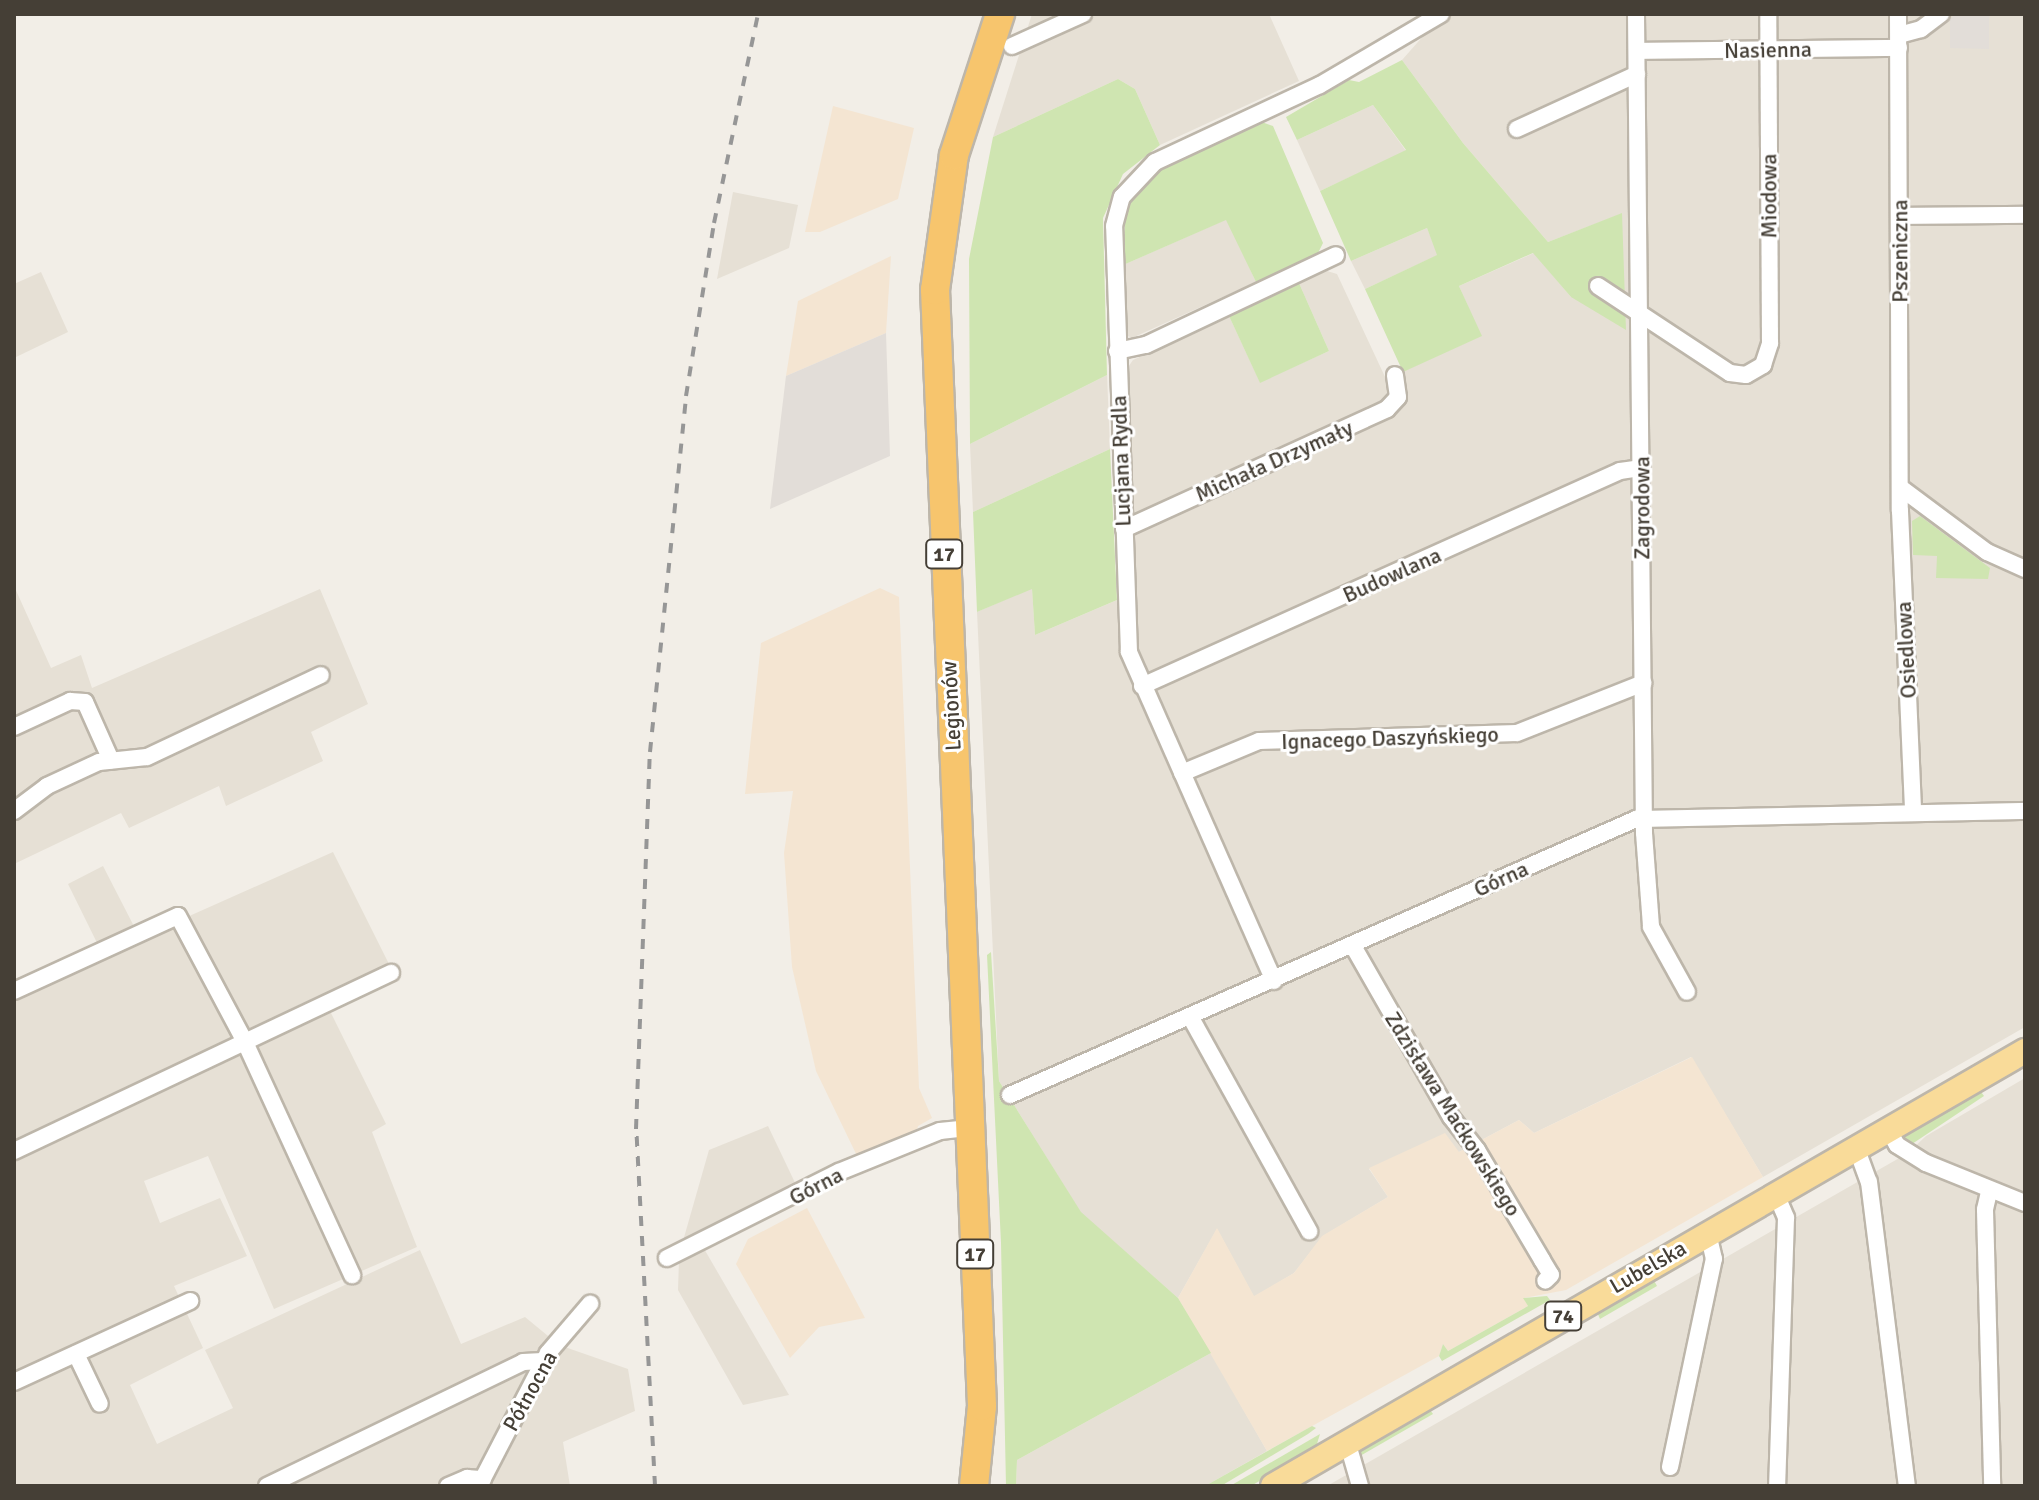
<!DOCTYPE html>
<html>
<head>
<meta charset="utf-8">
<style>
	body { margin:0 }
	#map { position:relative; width:2039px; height:1500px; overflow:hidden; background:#f2eee7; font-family:Signika,sans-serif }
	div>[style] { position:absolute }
	.residential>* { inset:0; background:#e6e0d5 }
	.commercial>* { inset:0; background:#f4e5d2 }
	.industrial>* { inset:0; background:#e2ddd8 }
	.green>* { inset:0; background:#cfe5b1 }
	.roads { filter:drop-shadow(2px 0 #bdb6aa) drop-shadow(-2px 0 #bdb6aa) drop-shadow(0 2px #bdb6aa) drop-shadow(0 -2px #bdb6aa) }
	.street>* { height:16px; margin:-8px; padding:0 8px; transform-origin:8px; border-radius:8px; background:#fff }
	.primary>* { height:24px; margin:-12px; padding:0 12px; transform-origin:12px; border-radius:12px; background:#f9db99 }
	.highway>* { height:28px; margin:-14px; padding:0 14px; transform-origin:14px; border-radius:14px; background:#f7c56d }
	.rail>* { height:4px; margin-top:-2px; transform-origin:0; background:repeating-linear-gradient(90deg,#969696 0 10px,transparent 0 20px) }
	span { translate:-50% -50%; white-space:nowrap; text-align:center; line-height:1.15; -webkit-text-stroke:6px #fff; paint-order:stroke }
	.shield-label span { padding:2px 6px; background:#fff; border:2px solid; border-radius:6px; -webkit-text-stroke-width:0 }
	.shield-label { font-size:20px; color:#453f36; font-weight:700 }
	.street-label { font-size:22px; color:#453f36 }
	.frame { position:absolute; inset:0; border:16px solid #453f36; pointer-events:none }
</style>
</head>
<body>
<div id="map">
	<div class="residential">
		<div style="clip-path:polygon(1032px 14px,1269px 14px,1299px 81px,1160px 145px,1135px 89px,1118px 79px,993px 137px)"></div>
		<div style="clip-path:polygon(1416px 14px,2025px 14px,2025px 1027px,1763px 1177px,1691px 1057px,1534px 1133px,1519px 1120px,1459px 1152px,1369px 1169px,1388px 1197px,1323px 1236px,1294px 1273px,1254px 1297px,1217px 1229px,1178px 1298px,1081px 1213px,999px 1081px,977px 612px,1032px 588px,1035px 635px,1136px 592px,1126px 370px,1133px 360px,1229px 316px,1260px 382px,1329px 351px,1299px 283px,1327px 271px,1337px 274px,1386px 379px,1481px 336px,1459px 286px,1534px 253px,1571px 297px,1621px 214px,1548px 242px,1463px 143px,1402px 60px,1425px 34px)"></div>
		<div style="clip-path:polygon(1373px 105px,1406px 151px,1320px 191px,1297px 140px)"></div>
		<div style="clip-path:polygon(733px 192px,798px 205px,789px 248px,717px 279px)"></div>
		<div style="clip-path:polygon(1227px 219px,1256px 282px,1132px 338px,1124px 334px,1121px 266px)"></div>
		<div style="clip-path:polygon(1427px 228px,1438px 255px,1365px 289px,1351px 261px)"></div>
		<div style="clip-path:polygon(41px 272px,68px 332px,14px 358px,14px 284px)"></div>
		<div style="clip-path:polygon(1107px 375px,1110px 449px,973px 512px,970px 444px)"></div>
		<div style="clip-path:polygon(14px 586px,51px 668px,81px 655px,92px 688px,320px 589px,368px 704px,311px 732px,323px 761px,226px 806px,219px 786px,129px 828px,121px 813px,14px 864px)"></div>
		<div style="clip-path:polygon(333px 852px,389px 964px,290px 1009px,297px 1024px,329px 1009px,386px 1124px,372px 1132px,417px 1247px,274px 1309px,208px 1156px,144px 1181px,160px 1223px,220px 1198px,247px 1256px,174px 1286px,203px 1348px,130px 1385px,157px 1444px,233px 1408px,205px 1350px,420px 1250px,461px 1344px,525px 1317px,559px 1345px,628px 1369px,635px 1411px,563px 1442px,570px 1486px,14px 1486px,14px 1000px,104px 957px,68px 884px,103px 866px,140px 938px)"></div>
		<div style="clip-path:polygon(2025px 1078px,2025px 1486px,1327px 1486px,1908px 1153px,1926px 1136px)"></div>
		<div style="clip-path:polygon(768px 1126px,798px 1189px,681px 1248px,709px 1150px)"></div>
		<div style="clip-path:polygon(703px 1247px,789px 1395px,743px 1405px,678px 1290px,679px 1261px)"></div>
		<div style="clip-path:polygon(1211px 1353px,1267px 1451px,1205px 1486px,1016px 1486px,1017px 1460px)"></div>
	</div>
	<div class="commercial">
		<div style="clip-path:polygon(833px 106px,914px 128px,898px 199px,820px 232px,805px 232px)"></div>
		<div style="clip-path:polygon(891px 256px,886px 333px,786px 376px,798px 301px)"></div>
		<div style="clip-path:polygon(880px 588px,899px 597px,919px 1088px,932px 1118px,918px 1126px,916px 1133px,859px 1160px,816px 1071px,792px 967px,784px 853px,793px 791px,745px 794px,761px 643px)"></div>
		<div style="clip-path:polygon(1692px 1057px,1763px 1177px,1566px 1290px,1524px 1298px,1528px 1306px,1448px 1351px,1443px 1344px,1439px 1356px,1267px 1451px,1178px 1298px,1217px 1228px,1254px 1296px,1294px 1273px,1322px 1236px,1388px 1197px,1369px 1168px,1445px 1133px,1459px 1152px,1519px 1120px,1534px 1133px)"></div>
		<div style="clip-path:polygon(807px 1208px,865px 1318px,819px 1327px,790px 1358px,736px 1264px,748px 1239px)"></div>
	</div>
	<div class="industrial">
		<div style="clip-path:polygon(1955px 14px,1989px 14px,1989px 49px,1950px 48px,1950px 19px)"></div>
		<div style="clip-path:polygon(886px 333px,890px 456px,770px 509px,786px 376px)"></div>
	</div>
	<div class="green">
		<div style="clip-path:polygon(1402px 60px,1463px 143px,1548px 242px,1622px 213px,1626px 330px,1571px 297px,1533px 253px,1459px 286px,1482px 336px,1403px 372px,1365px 289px,1437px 255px,1427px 228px,1351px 261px,1320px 191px,1406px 150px,1373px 105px,1297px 140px,1286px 117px,1349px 80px,1359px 82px)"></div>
		<div style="clip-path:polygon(1118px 79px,1135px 89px,1160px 145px,1123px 174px,1103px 218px,1107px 375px,970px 444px,969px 259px,993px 137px)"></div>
		<div style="clip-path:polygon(1259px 121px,1273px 126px,1323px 243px,1318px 253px,1256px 282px,1226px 220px,1121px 266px,1127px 203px,1151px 173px)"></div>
		<div style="clip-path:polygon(1299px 283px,1329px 351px,1260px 383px,1229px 316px)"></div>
		<div style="clip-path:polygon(1110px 449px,1117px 600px,1035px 635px,1032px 589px,977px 612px,973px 512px)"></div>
		<div style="clip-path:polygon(1920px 516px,1990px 568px,1988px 579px,1936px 578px,1937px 556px,1913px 555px,1912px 521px)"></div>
		<div style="clip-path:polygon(991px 952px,999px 1081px,1081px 1212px,1178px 1298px,1211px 1353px,1017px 1460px,1016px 1486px,1006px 1486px,1001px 1243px,987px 955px)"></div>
		<div style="clip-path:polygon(1979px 1089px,1984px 1096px,1909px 1146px,1904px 1141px,1906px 1132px)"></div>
		<div style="clip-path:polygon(1653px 1279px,1657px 1286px,1600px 1319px,1597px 1312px)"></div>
		<div style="clip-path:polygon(1547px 1296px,1550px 1300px,1442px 1361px,1439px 1356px,1443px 1344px,1448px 1351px,1528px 1306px,1523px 1298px)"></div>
		<div style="clip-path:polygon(1428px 1407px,1433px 1414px,1360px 1456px,1361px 1447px)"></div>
		<div style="clip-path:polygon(1312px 1426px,1316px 1428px,1308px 1434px,1221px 1486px,1205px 1486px)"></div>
		<div style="clip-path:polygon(1320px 1434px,1316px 1447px,1251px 1486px,1230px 1486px)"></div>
	</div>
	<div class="roads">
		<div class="street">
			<div style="left:1636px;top:14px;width:819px;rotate:89.44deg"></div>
			<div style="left:1644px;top:833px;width:94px;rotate:85.7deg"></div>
			<div style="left:1651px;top:927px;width:74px;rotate:61deg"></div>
			<div style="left:1898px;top:14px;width:497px;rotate:89.8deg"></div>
			<div style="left:1900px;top:511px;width:301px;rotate:87.5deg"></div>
			<div style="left:1899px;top:35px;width:23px;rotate:-15deg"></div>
			<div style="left:1921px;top:29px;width:25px;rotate:-37deg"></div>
			<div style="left:1012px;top:46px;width:78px;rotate:-24.3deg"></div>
			<div style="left:1637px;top:51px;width:262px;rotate:-0.7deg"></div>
			<div style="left:1517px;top:129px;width:132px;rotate:-24.6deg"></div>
			<div style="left:1900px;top:216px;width:125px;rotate:-0.5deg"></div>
			<div style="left:1598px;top:286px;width:158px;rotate:33.4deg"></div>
			<div style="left:1730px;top:373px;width:16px;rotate:7deg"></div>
			<div style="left:1746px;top:375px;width:20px;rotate:-30deg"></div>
			<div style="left:1763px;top:365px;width:23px;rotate:-72deg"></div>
			<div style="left:1770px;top:343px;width:329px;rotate:-90.3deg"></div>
			<div style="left:1117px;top:351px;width:30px;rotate:-12deg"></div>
			<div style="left:1146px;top:345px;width:210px;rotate:-25.3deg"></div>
			<div style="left:1901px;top:488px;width:107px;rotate:36.7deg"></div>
			<div style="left:1987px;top:552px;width:42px;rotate:24.1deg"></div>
			<div style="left:1124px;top:529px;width:289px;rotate:-24.5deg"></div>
			<div style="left:1387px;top:409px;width:16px;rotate:-47deg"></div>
			<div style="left:1398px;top:397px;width:22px;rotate:-98deg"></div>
			<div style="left:1142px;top:686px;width:524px;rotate:-24.22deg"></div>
			<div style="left:1620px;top:471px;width:22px;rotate:-8deg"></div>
			<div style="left:14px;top:727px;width:62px;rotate:-24.9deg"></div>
			<div style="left:70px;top:701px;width:15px;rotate:4deg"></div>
			<div style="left:85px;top:702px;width:64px;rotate:65.9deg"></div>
			<div style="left:1182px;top:773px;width:83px;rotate:-22.6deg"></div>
			<div style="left:1259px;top:741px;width:258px;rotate:-1.8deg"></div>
			<div style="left:1517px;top:733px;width:136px;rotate:-21.6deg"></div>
			<div style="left:14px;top:811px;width:41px;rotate:-37.1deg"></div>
			<div style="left:47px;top:786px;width:57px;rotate:-24.8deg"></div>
			<div style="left:99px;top:762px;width:48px;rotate:-5.9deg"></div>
			<div style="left:147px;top:757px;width:192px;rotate:-25.2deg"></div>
			<div style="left:1353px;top:946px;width:197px;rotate:60.2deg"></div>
			<div style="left:1451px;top:1117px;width:42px;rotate:51.8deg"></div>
			<div style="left:1477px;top:1150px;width:128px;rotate:59.4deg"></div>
			<div style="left:1542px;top:1260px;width:17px;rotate:59deg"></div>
			<div style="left:1551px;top:1275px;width:8px;rotate:135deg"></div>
			<div style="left:1274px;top:981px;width:360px;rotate:-113.8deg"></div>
			<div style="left:1129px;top:652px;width:426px;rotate:-92deg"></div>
			<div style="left:1114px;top:226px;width:30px;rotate:-75deg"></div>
			<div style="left:1122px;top:197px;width:48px;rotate:-46.7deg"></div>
			<div style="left:1155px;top:162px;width:182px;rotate:-25deg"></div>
			<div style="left:1320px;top:85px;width:140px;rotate:-30.4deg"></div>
			<div style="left:14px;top:991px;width:180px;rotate:-24.6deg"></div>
			<div style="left:178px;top:916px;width:140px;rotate:62deg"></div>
			<div style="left:244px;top:1040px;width:259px;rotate:65.3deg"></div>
			<div style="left:1191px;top:1018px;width:244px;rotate:61deg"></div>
			<div style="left:1010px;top:1095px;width:684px;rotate:-23.79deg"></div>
			<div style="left:1636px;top:819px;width:389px;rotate:-1.2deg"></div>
			<div style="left:1888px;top:1129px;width:18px;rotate:61deg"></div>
			<div style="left:1897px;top:1145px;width:34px;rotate:32deg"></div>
			<div style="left:1926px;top:1163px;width:107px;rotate:22deg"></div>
			<div style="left:1856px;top:1147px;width:37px;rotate:70deg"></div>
			<div style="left:1869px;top:1182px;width:306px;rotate:82.9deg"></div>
			<div style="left:14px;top:1151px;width:417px;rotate:-25.3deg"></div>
			<div style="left:1989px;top:1192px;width:18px;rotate:103deg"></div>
			<div style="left:1985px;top:1210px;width:276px;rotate:88.5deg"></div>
			<div style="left:1776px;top:1194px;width:26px;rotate:67deg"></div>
			<div style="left:1786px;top:1218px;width:268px;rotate:91.9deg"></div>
			<div style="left:667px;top:1258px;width:192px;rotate:-26.6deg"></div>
			<div style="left:839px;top:1172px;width:109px;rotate:-22.1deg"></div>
			<div style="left:940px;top:1131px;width:30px;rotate:-6deg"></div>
			<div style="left:76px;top:1354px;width:55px;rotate:64.4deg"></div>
			<div style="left:14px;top:1382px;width:194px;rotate:-24.7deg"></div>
			<div style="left:1347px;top:1441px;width:47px;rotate:73.9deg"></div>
			<div style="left:1670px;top:1467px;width:213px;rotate:-78.1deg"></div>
			<div style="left:1714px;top:1259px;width:27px;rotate:-103deg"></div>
			<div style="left:267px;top:1486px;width:284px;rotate:-25.8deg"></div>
			<div style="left:523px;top:1362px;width:20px;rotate:-3deg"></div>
			<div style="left:448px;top:1486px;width:21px;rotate:-23deg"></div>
			<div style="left:467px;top:1478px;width:16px;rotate:4deg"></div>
			<div style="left:479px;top:1486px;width:150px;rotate:-62.6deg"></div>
			<div style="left:548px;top:1353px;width:65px;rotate:-49.4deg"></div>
		</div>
		<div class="primary">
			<div style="left:1273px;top:1486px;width:869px;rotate:-30.05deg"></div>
		</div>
		<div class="highway">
			<div style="left:974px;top:1486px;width:80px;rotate:-84.3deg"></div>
			<div style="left:982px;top:1406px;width:1117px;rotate:-92.41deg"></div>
			<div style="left:935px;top:290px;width:136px;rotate:-82deg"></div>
			<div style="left:954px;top:155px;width:148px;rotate:-71.9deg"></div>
		</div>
	</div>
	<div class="rail">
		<div style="left:655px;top:1486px;width:358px;rotate:-93deg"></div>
		<div style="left:636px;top:1129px;width:377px;rotate:-87.9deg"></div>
		<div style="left:650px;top:752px;width:358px;rotate:-84.2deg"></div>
		<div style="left:686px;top:396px;width:175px;rotate:-80.8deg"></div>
		<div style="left:714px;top:223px;width:214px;rotate:-78.1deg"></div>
	</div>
	<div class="shield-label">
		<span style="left:944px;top:554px">17</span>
		<span style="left:975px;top:1254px">17</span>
		<span style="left:1563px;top:1316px">74</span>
	</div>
	<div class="street-label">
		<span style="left:1768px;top:50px;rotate:-1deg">Nasienna</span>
		<span style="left:1769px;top:196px;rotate:-90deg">Miodowa</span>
		<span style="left:1900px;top:251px;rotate:-90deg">Pszeniczna</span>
		<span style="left:1121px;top:461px;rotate:-92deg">Lucjana Rydla</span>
		<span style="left:1274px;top:461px;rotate:-24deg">Michała Drzymały</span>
		<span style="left:1642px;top:508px;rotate:-90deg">Zagrodowa</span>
		<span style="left:1392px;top:575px;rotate:-24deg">Budowlana</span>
		<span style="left:1906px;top:650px;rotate:-93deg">Osiedlowa</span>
		<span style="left:951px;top:706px;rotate:-93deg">Legionów</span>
		<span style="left:1390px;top:738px;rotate:-2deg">Ignacego Daszyńskiego</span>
		<span style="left:1501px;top:879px;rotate:-24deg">Górna</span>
		<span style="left:1453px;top:1114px;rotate:58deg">Zdzisława Maćkowskiego</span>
		<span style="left:816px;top:1186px;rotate:-27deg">Górna</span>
		<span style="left:1648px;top:1267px;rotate:-30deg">Lubelska</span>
		<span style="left:530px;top:1391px;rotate:-61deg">Północna</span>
	</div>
	<div class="frame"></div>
</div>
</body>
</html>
